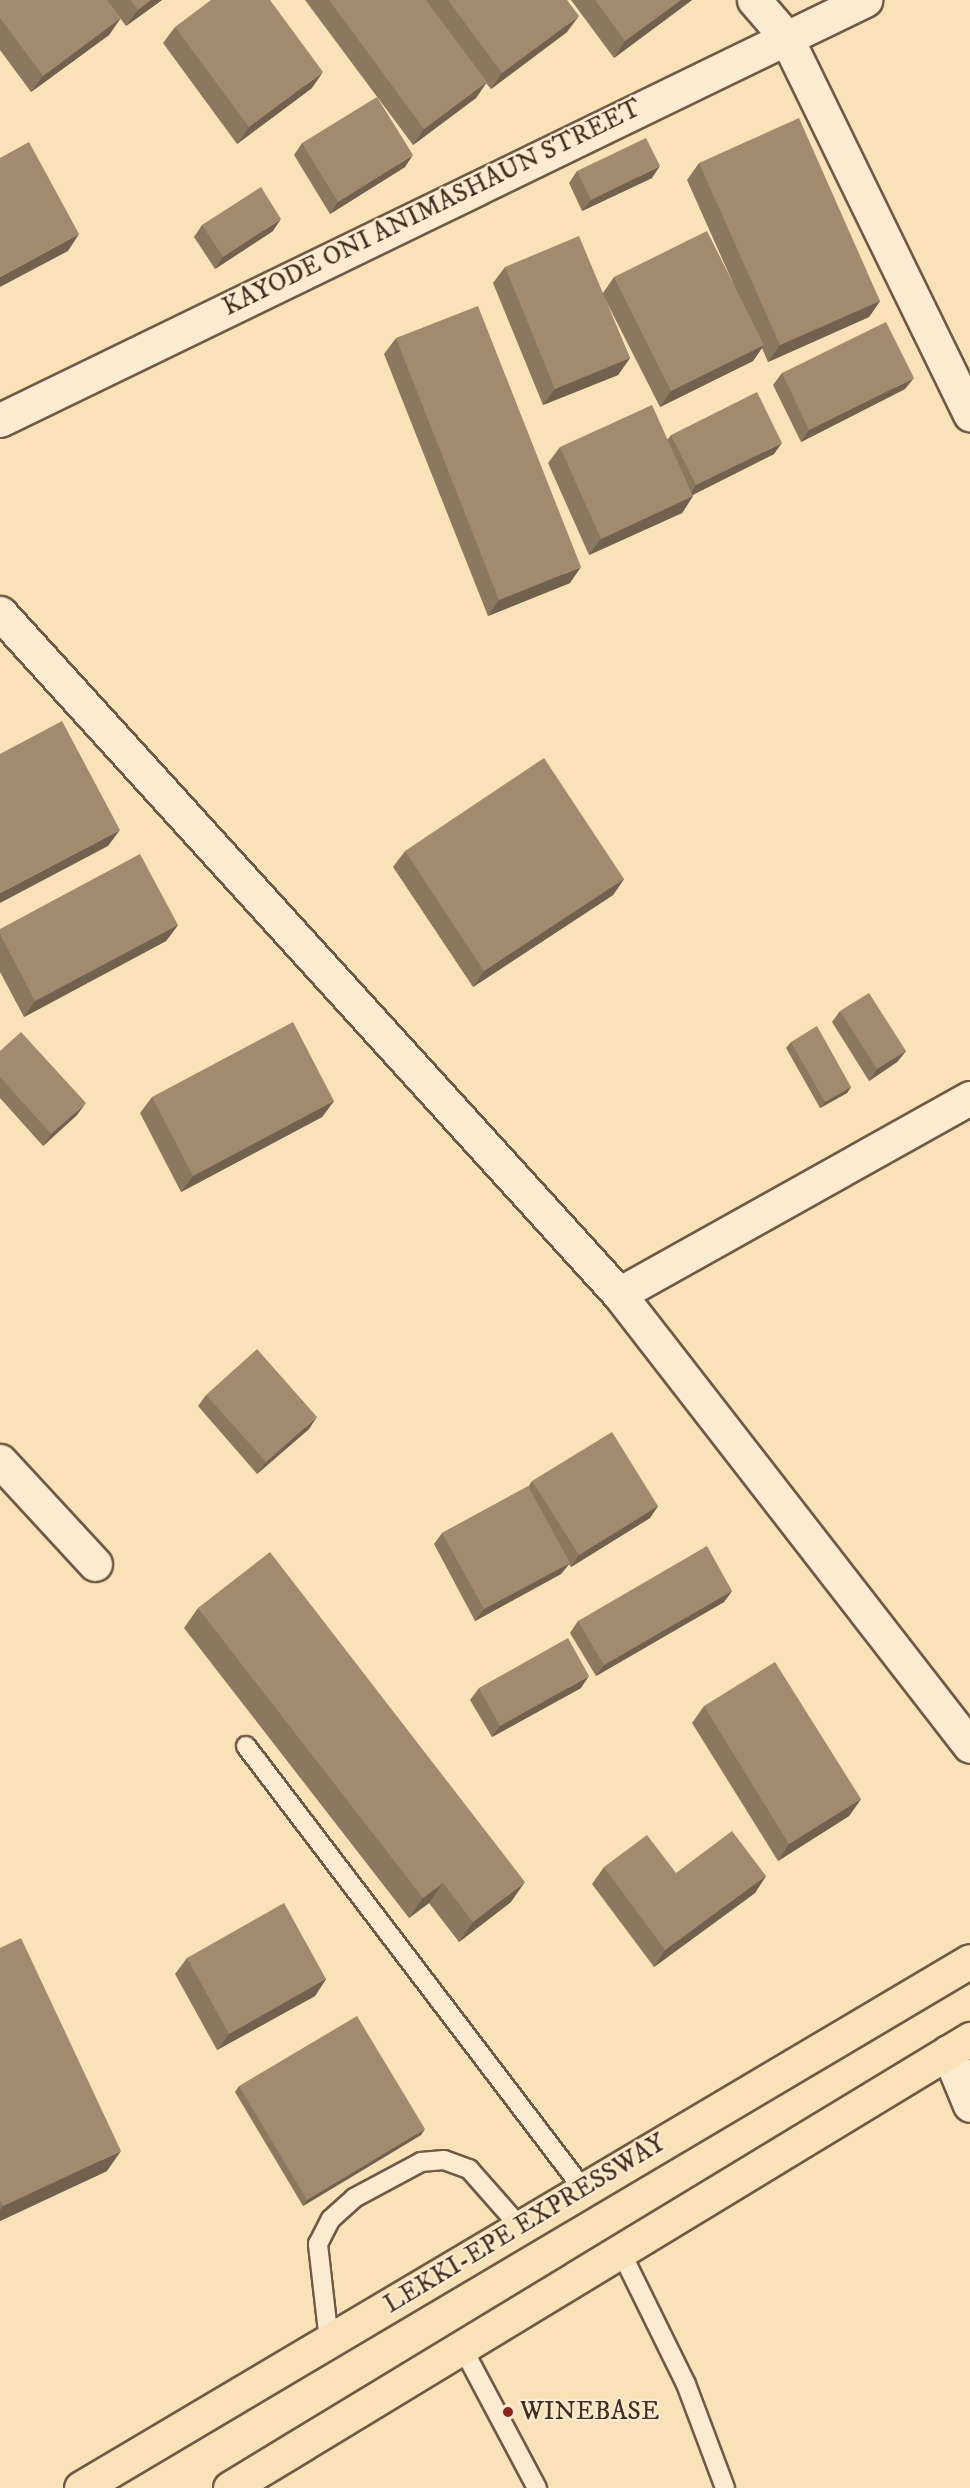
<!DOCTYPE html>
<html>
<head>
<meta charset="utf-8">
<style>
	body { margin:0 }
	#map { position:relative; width:970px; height:2488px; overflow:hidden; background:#f9e1b8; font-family:"IM FELL DW Pica",serif }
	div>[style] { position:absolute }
	.roads { filter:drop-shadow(2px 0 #705a46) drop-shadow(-2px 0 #705a46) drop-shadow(0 2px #705a46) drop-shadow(0 -2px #705a46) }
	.service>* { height:18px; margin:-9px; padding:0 9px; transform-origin:9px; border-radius:9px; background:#fbecd1 }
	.minor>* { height:33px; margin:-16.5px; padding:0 16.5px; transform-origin:16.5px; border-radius:16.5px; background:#fbecd1 }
	.trunk>* { height:33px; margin:-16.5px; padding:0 16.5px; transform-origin:16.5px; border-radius:16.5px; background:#f9e1b8 }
	.wall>* { inset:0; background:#8a785f }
	.shaded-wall>* { inset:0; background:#71614e }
	.building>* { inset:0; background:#a18b6f }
	.dots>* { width:16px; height:16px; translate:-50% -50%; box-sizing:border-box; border:3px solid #fbecd1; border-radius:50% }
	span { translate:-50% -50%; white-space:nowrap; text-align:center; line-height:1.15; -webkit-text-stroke:4.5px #fbecd1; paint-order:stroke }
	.street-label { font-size:26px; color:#422d20 }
	.poi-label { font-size:26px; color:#422d20 }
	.left { translate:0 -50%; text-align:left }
</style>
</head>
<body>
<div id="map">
	<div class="roads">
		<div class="service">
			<div style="left:246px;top:1746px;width:558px;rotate:52.72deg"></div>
			<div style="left:620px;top:2250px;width:149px;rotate:63.8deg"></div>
			<div style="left:686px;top:2384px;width:111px;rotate:69.4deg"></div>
			<div style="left:329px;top:2341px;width:98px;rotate:-96.5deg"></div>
			<div style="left:318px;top:2244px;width:28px;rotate:-63deg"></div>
			<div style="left:331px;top:2219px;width:31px;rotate:-42deg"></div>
			<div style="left:354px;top:2198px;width:76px;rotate:-28.2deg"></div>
			<div style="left:421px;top:2162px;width:23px;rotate:-5deg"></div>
			<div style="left:444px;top:2160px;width:27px;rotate:20deg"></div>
			<div style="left:469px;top:2169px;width:79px;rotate:48.6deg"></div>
			<div style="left:462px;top:2347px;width:160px;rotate:62deg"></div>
		</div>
		<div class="minor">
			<div style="left:754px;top:0;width:49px;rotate:49.1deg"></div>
			<div style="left:786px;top:37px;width:420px;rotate:64deg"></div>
			<div style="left:0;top:420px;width:962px;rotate:-25.9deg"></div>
			<div style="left:0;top:613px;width:920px;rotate:47.73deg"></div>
			<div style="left:619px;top:1294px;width:572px;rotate:52.17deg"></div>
			<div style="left:619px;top:1294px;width:402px;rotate:-29.2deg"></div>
			<div style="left:0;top:1461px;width:140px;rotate:47.3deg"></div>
			<div style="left:948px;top:2052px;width:57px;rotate:67.5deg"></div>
		</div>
		<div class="trunk">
			<div style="left:81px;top:2488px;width:1033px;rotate:-30.66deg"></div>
			<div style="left:230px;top:2488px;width:866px;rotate:-31.25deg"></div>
		</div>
	</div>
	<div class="wall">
		<div style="clip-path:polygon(0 0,162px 0,126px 26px,120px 18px,109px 35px,31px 92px,0 50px)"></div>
		<div style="clip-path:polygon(305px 0,567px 0,567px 32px,491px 89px,486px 83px,476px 98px,413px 145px)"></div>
		<div style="clip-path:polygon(571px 0,692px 0,614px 58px)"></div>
		<div style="clip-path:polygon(175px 27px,312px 88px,237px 144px,163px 43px)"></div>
		<div style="clip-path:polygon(302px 143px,405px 167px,330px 214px,294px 155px)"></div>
		<div style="clip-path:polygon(699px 163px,880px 301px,869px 317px,768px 362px,762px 348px,753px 361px,660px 407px,604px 297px,630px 358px,618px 375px,543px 405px,493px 283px,505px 267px,603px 293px,614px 277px,733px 283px,687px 180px)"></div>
		<div style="clip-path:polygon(577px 171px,652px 178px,582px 211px,569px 183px)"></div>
		<div style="clip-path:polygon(202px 225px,273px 231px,215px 269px,194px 237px)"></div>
		<div style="clip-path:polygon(396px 338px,570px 583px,488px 616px,384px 354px)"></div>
		<div style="clip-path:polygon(782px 373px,905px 389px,801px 442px,773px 385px)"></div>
		<div style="clip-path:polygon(671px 435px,774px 454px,693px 495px,693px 496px,682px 513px,589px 555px,548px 463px,560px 447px,668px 439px)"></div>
		<div style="clip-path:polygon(405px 851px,624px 879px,613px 895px,473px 987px,393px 867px)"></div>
		<div style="clip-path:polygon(178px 925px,166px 941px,24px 1017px,0 972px,0 929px)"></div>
		<div style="clip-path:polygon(840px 1011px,906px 1051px,897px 1062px,869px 1081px,832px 1022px)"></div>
		<div style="clip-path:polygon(791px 1042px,851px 1087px,847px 1093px,820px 1108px,786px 1048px)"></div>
		<div style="clip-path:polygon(0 1051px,77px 1115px,43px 1146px,0 1098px)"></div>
		<div style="clip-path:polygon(152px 1097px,334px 1101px,322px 1117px,181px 1192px,140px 1113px)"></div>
		<div style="clip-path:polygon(206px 1395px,309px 1429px,257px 1474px,198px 1406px)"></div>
		<div style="clip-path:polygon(532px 1481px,658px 1506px,650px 1518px,571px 1567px,569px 1564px,561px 1574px,475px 1621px,434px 1544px,442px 1533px,528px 1487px)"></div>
		<div style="clip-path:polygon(732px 1591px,724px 1602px,596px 1676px,570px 1633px,578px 1621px)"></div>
		<div style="clip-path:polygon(198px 1608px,511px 1902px,459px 1942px,429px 1903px,409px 1918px,184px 1628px)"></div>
		<div style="clip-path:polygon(479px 1688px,581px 1688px,492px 1737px,470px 1700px)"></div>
		<div style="clip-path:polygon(704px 1706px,861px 1799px,849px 1816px,778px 1861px,692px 1723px)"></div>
		<div style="clip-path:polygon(604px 1867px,676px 1873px,766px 1876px,755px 1893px,654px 1967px,592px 1884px)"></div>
		<div style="clip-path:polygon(0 1948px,107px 2171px,0 2221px)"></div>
		<div style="clip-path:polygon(187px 1958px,326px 1979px,315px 1996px,217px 2050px,175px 1974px)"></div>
		<div style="clip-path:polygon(239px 2086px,421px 2135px,303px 2206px,235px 2092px)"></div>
	</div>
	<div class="shaded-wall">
		<div style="clip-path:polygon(151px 0,162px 0,126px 26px,138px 10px)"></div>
		<div style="clip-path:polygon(681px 0,692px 0,614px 58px,625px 41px)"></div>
		<div style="clip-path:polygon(579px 16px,567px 32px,491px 89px,502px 73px)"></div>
		<div style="clip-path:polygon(121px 18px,109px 35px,31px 92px,43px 76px)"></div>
		<div style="clip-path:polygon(323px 72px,312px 88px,237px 144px,249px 127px)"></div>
		<div style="clip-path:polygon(487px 82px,476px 98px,413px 145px,424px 129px)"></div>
		<div style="clip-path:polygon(413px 155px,405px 167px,330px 214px,338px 202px)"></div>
		<div style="clip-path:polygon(660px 166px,652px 178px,582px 211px,591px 200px)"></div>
		<div style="clip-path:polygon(281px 219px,273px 231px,215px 269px,223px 257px)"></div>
		<div style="clip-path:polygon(79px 234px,68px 251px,0 287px,0 277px)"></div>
		<div style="clip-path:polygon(880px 301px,869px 317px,768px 362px,780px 345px)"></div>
		<div style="clip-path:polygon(764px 345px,753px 361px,660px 407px,671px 391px)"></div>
		<div style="clip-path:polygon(630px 358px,618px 375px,543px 405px,555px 389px)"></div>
		<div style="clip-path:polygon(914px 378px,905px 389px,801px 442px,809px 430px)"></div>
		<div style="clip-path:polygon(782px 443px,774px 454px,688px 497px,696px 485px)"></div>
		<div style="clip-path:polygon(693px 496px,682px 513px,589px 555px,601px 539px)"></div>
		<div style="clip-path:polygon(581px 567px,570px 583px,488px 616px,499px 600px)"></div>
		<div style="clip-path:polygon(120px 830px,108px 846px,0 903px,0 893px)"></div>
		<div style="clip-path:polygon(624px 879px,613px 895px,473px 987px,484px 971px)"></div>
		<div style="clip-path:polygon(178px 925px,166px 941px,24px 1017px,35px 1001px)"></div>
		<div style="clip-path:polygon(906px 1051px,897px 1062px,869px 1081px,877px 1069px)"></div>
		<div style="clip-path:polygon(851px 1087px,847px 1093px,820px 1108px,825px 1102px)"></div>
		<div style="clip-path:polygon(334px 1101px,322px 1117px,181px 1192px,193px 1176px)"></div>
		<div style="clip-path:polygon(86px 1103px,77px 1115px,43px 1146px,51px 1134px)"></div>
		<div style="clip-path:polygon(317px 1417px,309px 1429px,257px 1474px,266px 1462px)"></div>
		<div style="clip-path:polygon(658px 1506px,650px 1518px,571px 1567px,579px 1555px)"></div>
		<div style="clip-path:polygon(570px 1563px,561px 1574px,475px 1621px,484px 1609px)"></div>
		<div style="clip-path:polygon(732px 1591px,724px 1602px,596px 1676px,604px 1665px)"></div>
		<div style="clip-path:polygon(589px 1676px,581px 1688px,492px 1737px,500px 1726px)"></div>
		<div style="clip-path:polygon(861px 1799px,849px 1816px,778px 1861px,789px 1844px)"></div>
		<div style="clip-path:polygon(766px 1876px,755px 1893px,654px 1967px,665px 1950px)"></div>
		<div style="clip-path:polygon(525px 1882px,511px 1902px,459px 1942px,473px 1922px)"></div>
		<div style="clip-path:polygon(443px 1883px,429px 1903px,409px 1918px,423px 1898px)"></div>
		<div style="clip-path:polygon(326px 1979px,315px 1996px,217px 2050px,229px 2034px)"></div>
		<div style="clip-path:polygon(425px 2129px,421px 2135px,303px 2206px,307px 2200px)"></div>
		<div style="clip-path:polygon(121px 2151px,107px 2171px,0 2221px,0 2210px,3px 2206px)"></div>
	</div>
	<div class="building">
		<div style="clip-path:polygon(0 0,107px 0,121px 18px,43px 76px,0 18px)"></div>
		<div style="clip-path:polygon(130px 0,151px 0,138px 10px)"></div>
		<div style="clip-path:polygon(211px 0,270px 0,323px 72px,249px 127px,175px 27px)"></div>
		<div style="clip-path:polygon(329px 0,426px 0,487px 82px,424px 129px)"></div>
		<div style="clip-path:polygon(448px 0,567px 0,579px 16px,502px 73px)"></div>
		<div style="clip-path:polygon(595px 0,681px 0,625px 41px)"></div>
		<div style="clip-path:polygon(377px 97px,413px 155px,338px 202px,302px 143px)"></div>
		<div style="clip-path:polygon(799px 118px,880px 301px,780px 345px,699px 163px)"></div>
		<div style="clip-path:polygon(646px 138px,660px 166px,591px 200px,577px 171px)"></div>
		<div style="clip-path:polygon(29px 142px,79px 234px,0 277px,0 158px)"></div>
		<div style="clip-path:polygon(261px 187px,281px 219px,223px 257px,202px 225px)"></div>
		<div style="clip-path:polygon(707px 231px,764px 345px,671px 391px,614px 277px)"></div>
		<div style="clip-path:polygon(579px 236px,630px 358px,555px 389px,505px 267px)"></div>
		<div style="clip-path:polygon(478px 306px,581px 567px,499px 600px,396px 338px)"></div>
		<div style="clip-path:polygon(886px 322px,914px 378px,809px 430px,782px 373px)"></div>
		<div style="clip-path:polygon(757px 392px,782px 443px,696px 485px,671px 435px)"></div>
		<div style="clip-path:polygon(652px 405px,693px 496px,601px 539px,560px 447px)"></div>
		<div style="clip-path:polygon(62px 721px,120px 830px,0 893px,0 754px)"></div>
		<div style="clip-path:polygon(544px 758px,624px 879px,484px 971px,405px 851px)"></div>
		<div style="clip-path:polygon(140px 854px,178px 925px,35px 1001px,0 934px,0 929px)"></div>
		<div style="clip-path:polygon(869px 993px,906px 1051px,877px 1069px,840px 1011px)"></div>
		<div style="clip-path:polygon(293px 1022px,334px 1101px,193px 1176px,152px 1097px)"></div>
		<div style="clip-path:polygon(817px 1026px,851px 1087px,825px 1102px,791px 1042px)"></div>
		<div style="clip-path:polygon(21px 1032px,86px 1103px,51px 1134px,0 1077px,0 1051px)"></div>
		<div style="clip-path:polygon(257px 1349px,317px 1417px,266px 1462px,206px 1395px)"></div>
		<div style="clip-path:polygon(612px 1432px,658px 1506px,579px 1555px,532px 1481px)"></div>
		<div style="clip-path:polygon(528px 1486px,570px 1563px,484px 1609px,442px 1533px)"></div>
		<div style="clip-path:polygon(707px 1546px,732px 1591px,604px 1665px,578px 1621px)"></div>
		<div style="clip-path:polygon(270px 1552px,525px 1882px,473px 1922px,443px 1883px,423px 1898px,198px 1608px)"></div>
		<div style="clip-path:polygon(568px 1638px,589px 1676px,500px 1726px,479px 1688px)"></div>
		<div style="clip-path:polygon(775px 1662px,861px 1799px,789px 1844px,704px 1706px)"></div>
		<div style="clip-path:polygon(732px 1831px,766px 1876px,665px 1950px,604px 1867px,647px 1835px,676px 1873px)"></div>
		<div style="clip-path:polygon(284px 1903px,326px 1979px,229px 2034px,187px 1958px)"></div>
		<div style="clip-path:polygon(21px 1938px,121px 2151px,3px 2206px,0 2199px,0 1948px)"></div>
		<div style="clip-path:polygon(357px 2016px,425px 2129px,307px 2200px,239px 2086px)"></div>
	</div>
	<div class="dots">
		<div style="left:508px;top:2412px;background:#8f2418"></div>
	</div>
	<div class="street-label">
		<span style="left:432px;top:208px;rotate:-26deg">KAYODE ONI ANIMASHAUN STREET</span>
		<span style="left:525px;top:2224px;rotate:-31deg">LEKKI-EPE EXPRESSWAY</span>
	</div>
	<div class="poi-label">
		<span class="left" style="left:520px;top:2412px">WINEBASE</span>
	</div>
</div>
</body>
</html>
